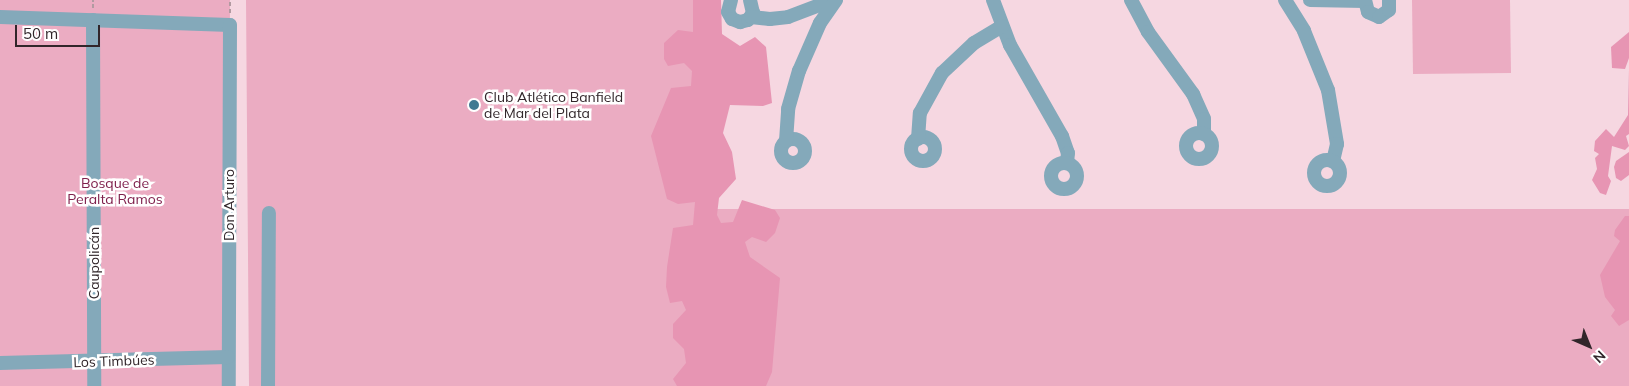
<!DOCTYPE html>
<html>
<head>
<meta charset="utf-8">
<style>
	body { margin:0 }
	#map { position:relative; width:1629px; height:386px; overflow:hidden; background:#f6d7e1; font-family:Mulish,sans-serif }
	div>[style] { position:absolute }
	.green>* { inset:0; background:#ebacc2 }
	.forest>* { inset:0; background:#e795b3 }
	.path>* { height:2px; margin-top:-1px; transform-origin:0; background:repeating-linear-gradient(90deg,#b29aa1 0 4px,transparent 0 6.5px) }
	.minor>* { height:14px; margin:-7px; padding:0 7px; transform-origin:7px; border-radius:7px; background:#84a9ba }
	.minor>.ring { margin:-7px; padding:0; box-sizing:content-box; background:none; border:14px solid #84a9ba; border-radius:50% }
	.dots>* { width:14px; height:14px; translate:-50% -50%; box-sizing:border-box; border:2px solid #fff; border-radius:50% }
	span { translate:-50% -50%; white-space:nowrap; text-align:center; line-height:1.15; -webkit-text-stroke:5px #fff; paint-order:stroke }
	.poi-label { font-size:14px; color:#31262a }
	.left { translate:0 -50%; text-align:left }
	.park-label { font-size:14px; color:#7f204c }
	.street-label { font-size:14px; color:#31262a }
	.north { position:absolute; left:1564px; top:321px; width:50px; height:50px; -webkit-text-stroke:4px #fff; paint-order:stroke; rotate:136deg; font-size:14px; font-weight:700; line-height:20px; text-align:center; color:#31262a }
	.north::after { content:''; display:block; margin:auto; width:18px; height:22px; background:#31262a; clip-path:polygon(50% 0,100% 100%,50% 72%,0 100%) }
	.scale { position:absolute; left:15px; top:25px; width:85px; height:22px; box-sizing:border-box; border:2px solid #31262a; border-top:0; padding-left:6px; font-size:15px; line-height:18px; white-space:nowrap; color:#31262a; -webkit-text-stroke:4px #fff; paint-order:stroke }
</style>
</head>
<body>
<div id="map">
	<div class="green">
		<div style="clip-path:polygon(0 0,230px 0,229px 386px,0 386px)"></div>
		<div style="clip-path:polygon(246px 0,700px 0,702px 209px,1629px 209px,1629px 386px,249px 386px)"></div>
		<div style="clip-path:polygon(1412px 0,1510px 0,1511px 73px,1413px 74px)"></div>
	</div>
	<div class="forest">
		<div style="clip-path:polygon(693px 0,721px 0,722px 34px,740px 46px,755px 37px,766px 47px,772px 103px,763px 106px,730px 105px,723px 133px,732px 152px,736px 179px,719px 198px,717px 215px,721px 223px,733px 222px,742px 200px,775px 210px,780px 218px,775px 233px,766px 242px,752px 237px,745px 242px,750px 257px,780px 278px,772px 372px,766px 386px,677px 386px,673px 379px,686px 363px,684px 349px,673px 338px,673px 324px,686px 310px,682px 301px,670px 303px,666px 287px,667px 267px,673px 228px,693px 225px,695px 202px,678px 204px,667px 199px,651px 136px,671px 88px,691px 86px,692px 71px,684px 63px,668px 66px,664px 59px,664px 43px,678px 30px,693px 32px)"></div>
		<div style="clip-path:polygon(1629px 32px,1629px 58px,1625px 69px,1612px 68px,1611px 47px)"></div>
		<div style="clip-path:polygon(1629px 69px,1629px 134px,1626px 136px,1629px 146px,1625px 150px,1612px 146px,1608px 176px,1611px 181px,1606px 195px,1600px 193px,1592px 180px,1597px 169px,1595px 158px,1599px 154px,1594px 151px,1595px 141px,1606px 129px,1614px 137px,1628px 115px)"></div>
		<div style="clip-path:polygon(1629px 152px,1629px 175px,1621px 181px,1616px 178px,1614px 167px,1616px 161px)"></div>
		<div style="clip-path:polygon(1625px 216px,1629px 216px,1629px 320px,1619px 326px,1611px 316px,1615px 310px,1605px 297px,1600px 275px,1620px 241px,1614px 236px,1615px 230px)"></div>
	</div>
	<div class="path">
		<div style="left:93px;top:8px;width:8px;rotate:-90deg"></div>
		<div style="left:230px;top:13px;width:13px;rotate:-90deg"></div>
	</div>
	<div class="minor">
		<div style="left:731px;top:0;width:12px;rotate:104deg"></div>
		<div style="left:728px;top:12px;width:8px;rotate:60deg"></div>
		<div style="left:732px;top:19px;width:9px;rotate:21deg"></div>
		<div style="left:740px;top:22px;width:8px;rotate:-14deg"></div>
		<div style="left:748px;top:20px;width:9px;rotate:-54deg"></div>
		<div style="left:753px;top:13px;width:13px;rotate:-103deg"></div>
		<div style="left:993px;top:0;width:48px;rotate:69.3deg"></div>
		<div style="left:1010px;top:45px;width:105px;rotate:60.3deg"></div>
		<div style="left:1062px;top:136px;width:18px;rotate:71deg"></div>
		<div style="left:1068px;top:153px;width:10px;rotate:96deg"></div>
		<div style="left:1131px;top:0;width:36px;rotate:62deg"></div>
		<div style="left:1148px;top:32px;width:77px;rotate:54deg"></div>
		<div style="left:1193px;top:94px;width:27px;rotate:66deg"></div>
		<div style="left:1204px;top:119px;width:15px;rotate:90deg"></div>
		<div style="left:1285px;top:0;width:36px;rotate:58deg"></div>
		<div style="left:1304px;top:31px;width:64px;rotate:67.9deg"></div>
		<div style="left:1328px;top:90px;width:55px;rotate:80.5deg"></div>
		<div style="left:1337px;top:144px;width:18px;rotate:103deg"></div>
		<div style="left:1310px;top:0;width:55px;rotate:1deg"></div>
		<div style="left:1365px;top:0;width:12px;rotate:76deg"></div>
		<div style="left:1368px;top:12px;width:12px;rotate:24deg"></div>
		<div style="left:1379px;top:17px;width:12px;rotate:-35deg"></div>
		<div style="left:1389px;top:10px;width:10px;rotate:-90deg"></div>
		<div style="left:0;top:17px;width:230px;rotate:2deg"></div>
		<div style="left:230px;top:25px;width:361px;rotate:90.2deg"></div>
		<div style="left:751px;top:17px;width:19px;rotate:6deg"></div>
		<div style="left:770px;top:19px;width:18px;rotate:-6deg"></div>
		<div style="left:788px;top:17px;width:48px;rotate:-20.7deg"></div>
		<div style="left:93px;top:20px;width:366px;rotate:89.8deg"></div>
		<div class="ring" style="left:1186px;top:133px;width:12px;height:12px"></div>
		<div class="ring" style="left:911px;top:137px;width:10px;height:10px"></div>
		<div class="ring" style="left:781px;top:139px;width:10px;height:10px"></div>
		<div style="left:918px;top:139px;width:26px;rotate:-86deg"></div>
		<div style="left:920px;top:113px;width:46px;rotate:-61.2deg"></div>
		<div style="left:942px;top:73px;width:44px;rotate:-43.2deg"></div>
		<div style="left:974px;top:43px;width:33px;rotate:-31deg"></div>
		<div style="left:786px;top:141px;width:32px;rotate:-86deg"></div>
		<div style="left:788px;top:109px;width:40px;rotate:-74deg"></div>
		<div style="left:799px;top:71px;width:52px;rotate:-66.4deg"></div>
		<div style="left:820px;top:23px;width:28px;rotate:-55deg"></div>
		<div class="ring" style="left:1314px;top:160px;width:12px;height:12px"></div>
		<div class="ring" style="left:1051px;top:163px;width:12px;height:12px"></div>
		<div style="left:0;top:363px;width:228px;rotate:-1.5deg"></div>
		<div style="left:268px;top:386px;width:173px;rotate:-89.7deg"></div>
	</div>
	<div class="dots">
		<div style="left:474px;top:105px;background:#3f7992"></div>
	</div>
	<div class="poi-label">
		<span class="left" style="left:484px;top:105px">Club Atlético Banfield<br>de Mar del Plata</span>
	</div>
	<div class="park-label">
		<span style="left:115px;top:191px">Bosque de<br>Peralta Ramos</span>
	</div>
	<div class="street-label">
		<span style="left:229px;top:205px;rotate:-90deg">Don Arturo</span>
		<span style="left:94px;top:263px;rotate:-90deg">Caupolicán</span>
		<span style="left:114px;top:361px;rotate:-2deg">Los Timbúes</span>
	</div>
	<div class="north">N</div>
	<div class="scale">50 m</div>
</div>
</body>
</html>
